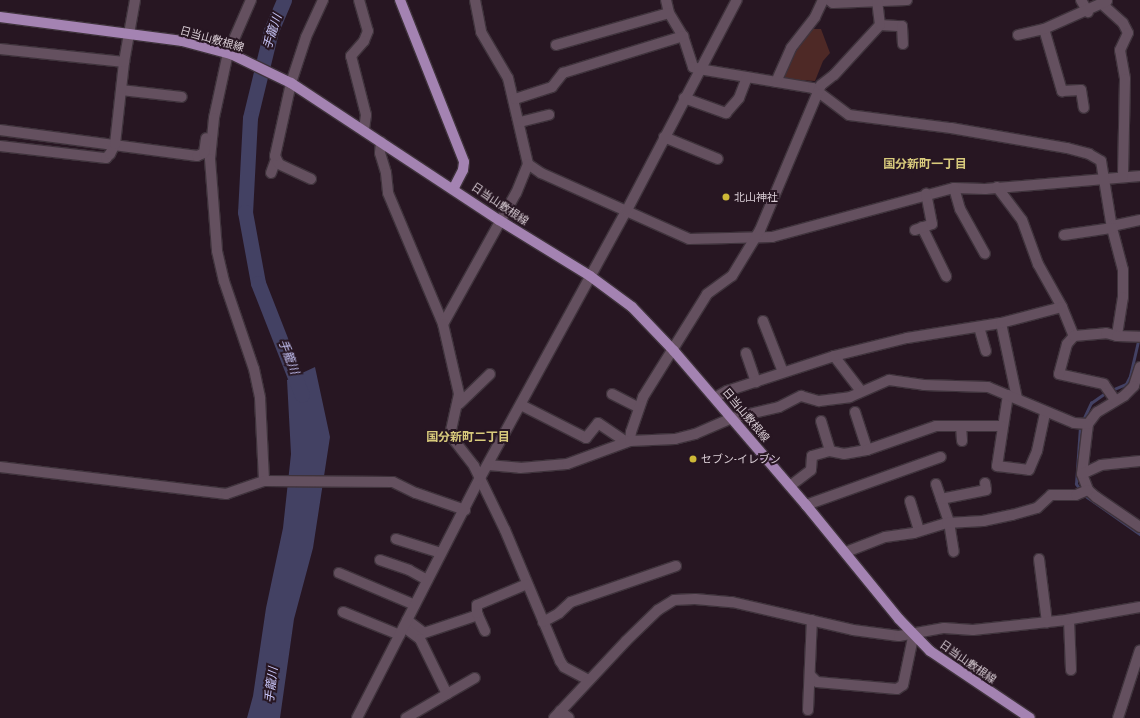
<!DOCTYPE html>
<html>
<head>
<meta charset="utf-8">
<style>
	body { margin:0 }
	#map { position:relative; width:1140px; height:718px; overflow:hidden; background:#271622; font-family:"Asap Condensed","Noto Sans JP",sans-serif }
	div>[style] { position:absolute }
	.green>* { inset:0; background:#4e2926 }
	.water>* { inset:0; background:#434163 }
	.stream>* { height:2.5px; margin:-1.25px; padding:0 1.25px; transform-origin:1.25px; border-radius:1.25px; background:#434163 }
	.river>* { height:15px; margin:-7.5px; padding:0 7.5px; transform-origin:7.5px; border-radius:7.5px; background:#434163 }
	.roads { filter:drop-shadow(1px 0 #3f333c) drop-shadow(-1px 0 #3f333c) drop-shadow(0 1px #3f333c) drop-shadow(0 -1px #3f333c) }
	.minor>* { height:10px; margin:-5px; padding:0 5px; transform-origin:5px; border-radius:5px; background:#64505f }
	.major>* { height:10px; margin:-5px; padding:0 5px; transform-origin:5px; border-radius:5px; background:#a483b2 }
	.dots>* { width:11px; height:11px; translate:-50% -50%; box-sizing:border-box; border:2px solid #271622; border-radius:50% }
	span { translate:-50% -50%; white-space:nowrap; text-align:center; line-height:1.15; -webkit-text-stroke:4px #271622; paint-order:stroke }
	.street-label { font-size:11px; color:#d9cdd5 }
	.poi-label { font-size:11px; color:#d9cdd5 }
	.left { translate:0 -50%; text-align:left }
	.water-label { font-size:12px; color:#cac7fa; font-style:italic }
	.neighbourhood-label { font-size:12px; color:#d8ca7c; font-weight:700 }
</style>
</head>
<body>
<div id="map">
	<div class="green">
		<div style="clip-path:polygon(809px 29px,821px 29px,830px 53px,823px 61px,815px 81px,784px 79px,785px 68px)"></div>
	</div>
	<div class="water">
		<div style="clip-path:polygon(315px 367px,330px 437px,313px 548px,294px 619px,280px 718px,247px 718px,253px 696px,266px 608px,283px 528px,291px 454px,287px 380px)"></div>
	</div>
	<div class="stream">
		<div style="left:1112px;top:390px;width:15px;rotate:-23deg"></div>
		<div style="left:1126px;top:384px;width:9px;rotate:-63deg"></div>
		<div style="left:1130px;top:376px;width:35px;rotate:-77deg"></div>
		<div style="left:1083px;top:420px;width:19px;rotate:-65deg"></div>
		<div style="left:1091px;top:403px;width:19px;rotate:-35deg"></div>
		<div style="left:1080px;top:490px;width:7px;rotate:-124deg"></div>
		<div style="left:1076px;top:484px;width:57px;rotate:-86deg"></div>
		<div style="left:1083px;top:494px;width:70px;rotate:35.1deg"></div>
	</div>
	<div class="river">
		<div style="left:284px;top:0;width:34px;rotate:113deg"></div>
		<div style="left:271px;top:31px;width:89px;rotate:103.6deg"></div>
		<div style="left:250px;top:118px;width:94px;rotate:93deg"></div>
		<div style="left:245px;top:212px;width:72px;rotate:79.6deg"></div>
		<div style="left:258px;top:283px;width:120px;rotate:68.6deg"></div>
	</div>
	<div class="roads">
		<div class="minor">
			<div style="left:251px;top:0;width:58px;rotate:113.5deg"></div>
			<div style="left:228px;top:53px;width:66px;rotate:102.2deg"></div>
			<div style="left:214px;top:118px;width:41px;rotate:95.6deg"></div>
			<div style="left:210px;top:159px;width:92px;rotate:85.6deg"></div>
			<div style="left:217px;top:251px;width:31px;rotate:77deg"></div>
			<div style="left:224px;top:281px;width:93px;rotate:71.2deg"></div>
			<div style="left:254px;top:369px;width:30px;rotate:78deg"></div>
			<div style="left:260px;top:398px;width:83px;rotate:87.2deg"></div>
			<div style="left:359px;top:0;width:32px;rotate:74deg"></div>
			<div style="left:368px;top:31px;width:11px;rotate:112deg"></div>
			<div style="left:364px;top:41px;width:20px;rotate:131deg"></div>
			<div style="left:351px;top:56px;width:61px;rotate:75.7deg"></div>
			<div style="left:366px;top:115px;width:15px;rotate:98deg"></div>
			<div style="left:475px;top:0;width:33px;rotate:79deg"></div>
			<div style="left:481px;top:32px;width:53px;rotate:59.6deg"></div>
			<div style="left:508px;top:78px;width:88px;rotate:76.9deg"></div>
			<div style="left:528px;top:164px;width:16px;rotate:35deg"></div>
			<div style="left:541px;top:173px;width:162px;rotate:24deg"></div>
			<div style="left:689px;top:239px;width:83px;rotate:-1.4deg"></div>
			<div style="left:772px;top:237px;width:188px;rotate:-15.1deg"></div>
			<div style="left:954px;top:188px;width:31px;rotate:2deg"></div>
			<div style="left:985px;top:189px;width:156px;rotate:-4.8deg"></div>
			<div style="left:666px;top:0;width:13px;rotate:77deg"></div>
			<div style="left:669px;top:13px;width:27px;rotate:59deg"></div>
			<div style="left:683px;top:36px;width:33px;rotate:72deg"></div>
			<div style="left:693px;top:67px;width:6px;rotate:18deg"></div>
			<div style="left:699px;top:69px;width:116px;rotate:9.5deg"></div>
			<div style="left:813px;top:88px;width:45px;rotate:36.9deg"></div>
			<div style="left:849px;top:115px;width:103px;rotate:7.3deg"></div>
			<div style="left:951px;top:128px;width:118px;rotate:9.8deg"></div>
			<div style="left:1067px;top:148px;width:23px;rotate:15deg"></div>
			<div style="left:1089px;top:154px;width:14px;rotate:30deg"></div>
			<div style="left:1101px;top:161px;width:68px;rotate:80.7deg"></div>
			<div style="left:1112px;top:228px;width:43px;rotate:75.3deg"></div>
			<div style="left:1123px;top:270px;width:27px;rotate:90deg"></div>
			<div style="left:1123px;top:297px;width:39px;rotate:99deg"></div>
			<div style="left:829px;top:0;width:5px;rotate:37deg"></div>
			<div style="left:833px;top:3px;width:74px;rotate:-2.3deg"></div>
			<div style="left:1081px;top:0;width:14px;rotate:60deg"></div>
			<div style="left:1102px;top:4px;width:28px;rotate:42deg"></div>
			<div style="left:1123px;top:23px;width:11px;rotate:63deg"></div>
			<div style="left:1128px;top:33px;width:19px;rotate:115deg"></div>
			<div style="left:1120px;top:50px;width:29px;rotate:80deg"></div>
			<div style="left:1125px;top:79px;width:98px;rotate:91.2deg"></div>
			<div style="left:880px;top:25px;width:22px;rotate:3deg"></div>
			<div style="left:902px;top:26px;width:18px;rotate:87deg"></div>
			<div style="left:1044px;top:29px;width:65px;rotate:73.8deg"></div>
			<div style="left:1062px;top:91px;width:19px;rotate:-3deg"></div>
			<div style="left:1081px;top:90px;width:18px;rotate:81deg"></div>
			<div style="left:1018px;top:35px;width:27px;rotate:-13deg"></div>
			<div style="left:1044px;top:29px;width:69px;rotate:-24deg"></div>
			<div style="left:556px;top:45px;width:117px;rotate:-15.8deg"></div>
			<div style="left:0;top:49px;width:125px;rotate:6deg"></div>
			<div style="left:776px;top:82px;width:37px;rotate:-66deg"></div>
			<div style="left:791px;top:48px;width:39px;rotate:-52deg"></div>
			<div style="left:815px;top:17px;width:19px;rotate:-65deg"></div>
			<div style="left:121px;top:90px;width:61px;rotate:6.5deg"></div>
			<div style="left:684px;top:98px;width:45px;rotate:19.7deg"></div>
			<div style="left:726px;top:113px;width:20px;rotate:-49deg"></div>
			<div style="left:739px;top:98px;width:22px;rotate:-69deg"></div>
			<div style="left:515px;top:99px;width:39px;rotate:-18deg"></div>
			<div style="left:552px;top:87px;width:18px;rotate:-52deg"></div>
			<div style="left:563px;top:73px;width:126px;rotate:-17.1deg"></div>
			<div style="left:520px;top:122px;width:30px;rotate:-14deg"></div>
			<div style="left:0;top:130px;width:199px;rotate:7.5deg"></div>
			<div style="left:197px;top:156px;width:8px;rotate:-23deg"></div>
			<div style="left:204px;top:153px;width:15px;rotate:-82deg"></div>
			<div style="left:664px;top:137px;width:58px;rotate:22.2deg"></div>
			<div style="left:381px;top:142px;width:11px;rotate:95deg"></div>
			<div style="left:380px;top:153px;width:21px;rotate:73deg"></div>
			<div style="left:386px;top:173px;width:20px;rotate:84deg"></div>
			<div style="left:388px;top:193px;width:142px;rotate:67.2deg"></div>
			<div style="left:0;top:146px;width:107px;rotate:6.5deg"></div>
			<div style="left:106px;top:158px;width:6px;rotate:-45deg"></div>
			<div style="left:110px;top:154px;width:11px;rotate:-63deg"></div>
			<div style="left:115px;top:144px;width:82px;rotate:-83.7deg"></div>
			<div style="left:124px;top:62px;width:63px;rotate:-79.9deg"></div>
			<div style="left:528px;top:164px;width:31px;rotate:112deg"></div>
			<div style="left:516px;top:193px;width:150px;rotate:119.1deg"></div>
			<div style="left:443px;top:324px;width:72px;rotate:77.1deg"></div>
			<div style="left:459px;top:394px;width:42px;rotate:102.4deg"></div>
			<div style="left:450px;top:435px;width:39px;rotate:52deg"></div>
			<div style="left:474px;top:466px;width:71px;rotate:64.2deg"></div>
			<div style="left:505px;top:530px;width:142px;rotate:67.2deg"></div>
			<div style="left:560px;top:661px;width:7px;rotate:56deg"></div>
			<div style="left:564px;top:667px;width:27px;rotate:28deg"></div>
			<div style="left:271px;top:173px;width:15px;rotate:-70deg"></div>
			<div style="left:311px;top:179px;width:35px;rotate:-155deg"></div>
			<div style="left:279px;top:164px;width:9px;rotate:-117deg"></div>
			<div style="left:275px;top:156px;width:75px;rotate:-77.6deg"></div>
			<div style="left:291px;top:83px;width:48px;rotate:-71.9deg"></div>
			<div style="left:306px;top:37px;width:41px;rotate:-65.3deg"></div>
			<div style="left:997px;top:187px;width:41px;rotate:52.9deg"></div>
			<div style="left:1022px;top:220px;width:47px;rotate:70deg"></div>
			<div style="left:1038px;top:264px;width:49px;rotate:60.8deg"></div>
			<div style="left:954px;top:188px;width:22px;rotate:74deg"></div>
			<div style="left:960px;top:209px;width:51px;rotate:60.9deg"></div>
			<div style="left:1112px;top:226px;width:29px;rotate:-12deg"></div>
			<div style="left:922px;top:227px;width:55px;rotate:63.9deg"></div>
			<div style="left:915px;top:230px;width:18px;rotate:-19deg"></div>
			<div style="left:932px;top:224px;width:31px;rotate:-101deg"></div>
			<div style="left:1064px;top:235px;width:49px;rotate:-8.3deg"></div>
			<div style="left:763px;top:321px;width:55px;rotate:68.6deg"></div>
			<div style="left:1001px;top:323px;width:77px;rotate:78deg"></div>
			<div style="left:979px;top:327px;width:25px;rotate:74deg"></div>
			<div style="left:746px;top:353px;width:31px;rotate:71deg"></div>
			<div style="left:834px;top:356px;width:44px;rotate:52.4deg"></div>
			<div style="left:1140px;top:367px;width:20px;rotate:108deg"></div>
			<div style="left:1134px;top:386px;width:14px;rotate:135deg"></div>
			<div style="left:1124px;top:396px;width:31px;rotate:149deg"></div>
			<div style="left:1097px;top:412px;width:15px;rotate:127deg"></div>
			<div style="left:1088px;top:424px;width:50px;rotate:96.8deg"></div>
			<div style="left:1082px;top:474px;width:17px;rotate:69deg"></div>
			<div style="left:1088px;top:490px;width:11px;rotate:41deg"></div>
			<div style="left:1096px;top:497px;width:53px;rotate:34.3deg"></div>
			<div style="left:612px;top:394px;width:30px;rotate:27deg"></div>
			<div style="left:1008px;top:395px;width:72px;rotate:98.8deg"></div>
			<div style="left:997px;top:466px;width:32px;rotate:7deg"></div>
			<div style="left:1029px;top:470px;width:21px;rotate:-67deg"></div>
			<div style="left:1037px;top:451px;width:40px;rotate:-78deg"></div>
			<div style="left:716px;top:397px;width:13px;rotate:-29deg"></div>
			<div style="left:727px;top:391px;width:113px;rotate:-18.1deg"></div>
			<div style="left:834px;top:356px;width:75px;rotate:-13.9deg"></div>
			<div style="left:907px;top:338px;width:95px;rotate:-9.1deg"></div>
			<div style="left:1001px;top:323px;width:63px;rotate:-14.7deg"></div>
			<div style="left:1062px;top:307px;width:31px;rotate:68deg"></div>
			<div style="left:1115px;top:400px;width:19px;rotate:-125deg"></div>
			<div style="left:1104px;top:384px;width:46px;rotate:-167.5deg"></div>
			<div style="left:1059px;top:374px;width:31px;rotate:-75deg"></div>
			<div style="left:1067px;top:344px;width:11px;rotate:-49deg"></div>
			<div style="left:1074px;top:336px;width:32px;rotate:-5deg"></div>
			<div style="left:1106px;top:333px;width:11px;rotate:15deg"></div>
			<div style="left:1117px;top:336px;width:23px;rotate:2deg"></div>
			<div style="left:459px;top:404px;width:43px;rotate:-44.1deg"></div>
			<div style="left:521px;top:405px;width:73px;rotate:26.9deg"></div>
			<div style="left:586px;top:438px;width:19px;rotate:-51deg"></div>
			<div style="left:598px;top:423px;width:34px;rotate:34deg"></div>
			<div style="left:855px;top:412px;width:40px;rotate:72deg"></div>
			<div style="left:821px;top:421px;width:31px;rotate:73deg"></div>
			<div style="left:961px;top:426px;width:15px;rotate:86deg"></div>
			<div style="left:630px;top:441px;width:9px;rotate:-84deg"></div>
			<div style="left:631px;top:432px;width:37px;rotate:-71deg"></div>
			<div style="left:643px;top:397px;width:121px;rotate:-58.1deg"></div>
			<div style="left:707px;top:294px;width:31px;rotate:-36deg"></div>
			<div style="left:732px;top:276px;width:54px;rotate:-58.7deg"></div>
			<div style="left:760px;top:230px;width:157px;rotate:-67.2deg"></div>
			<div style="left:821px;top:85px;width:16px;rotate:-38deg"></div>
			<div style="left:834px;top:75px;width:68px;rotate:-47.4deg"></div>
			<div style="left:880px;top:25px;width:24px;rotate:-97deg"></div>
			<div style="left:488px;top:465px;width:32px;rotate:5deg"></div>
			<div style="left:520px;top:468px;width:47px;rotate:-4.9deg"></div>
			<div style="left:567px;top:464px;width:67px;rotate:-20.1deg"></div>
			<div style="left:630px;top:441px;width:45px;rotate:-2.5deg"></div>
			<div style="left:675px;top:439px;width:21px;rotate:-14deg"></div>
			<div style="left:695px;top:434px;width:40px;rotate:-23.4deg"></div>
			<div style="left:732px;top:418px;width:48px;rotate:-13.2deg"></div>
			<div style="left:779px;top:407px;width:25px;rotate:-27deg"></div>
			<div style="left:801px;top:396px;width:19px;rotate:16deg"></div>
			<div style="left:819px;top:401px;width:31px;rotate:-7deg"></div>
			<div style="left:850px;top:397px;width:43px;rotate:-23.6deg"></div>
			<div style="left:889px;top:380px;width:35px;rotate:8deg"></div>
			<div style="left:924px;top:385px;width:64px;rotate:1.8deg"></div>
			<div style="left:988px;top:387px;width:93px;rotate:22.7deg"></div>
			<div style="left:1074px;top:423px;width:14px;rotate:4deg"></div>
			<div style="left:0;top:467px;width:228px;rotate:6.8deg"></div>
			<div style="left:226px;top:494px;width:40px;rotate:-18.9deg"></div>
			<div style="left:264px;top:481px;width:129px;rotate:0.4deg"></div>
			<div style="left:393px;top:482px;width:25px;rotate:26deg"></div>
			<div style="left:416px;top:493px;width:52px;rotate:19.1deg"></div>
			<div style="left:1082px;top:474px;width:21px;rotate:-25deg"></div>
			<div style="left:1101px;top:465px;width:39px;rotate:-6deg"></div>
			<div style="left:936px;top:484px;width:40px;rotate:71.1deg"></div>
			<div style="left:949px;top:522px;width:30px;rotate:81deg"></div>
			<div style="left:790px;top:486px;width:26px;rotate:-37deg"></div>
			<div style="left:811px;top:470px;width:14px;rotate:-86deg"></div>
			<div style="left:812px;top:456px;width:19px;rotate:-16deg"></div>
			<div style="left:830px;top:451px;width:14px;rotate:12deg"></div>
			<div style="left:844px;top:454px;width:23px;rotate:-10deg"></div>
			<div style="left:867px;top:450px;width:73px;rotate:-19.2deg"></div>
			<div style="left:936px;top:426px;width:66px"></div>
			<div style="left:941px;top:499px;width:46px;rotate:-11.3deg"></div>
			<div style="left:986px;top:490px;width:7px;rotate:-98deg"></div>
			<div style="left:910px;top:501px;width:31px;rotate:73deg"></div>
			<div style="left:806px;top:505px;width:143px;rotate:-19.6deg"></div>
			<div style="left:396px;top:539px;width:47px;rotate:17.3deg"></div>
			<div style="left:846px;top:552px;width:42px;rotate:-21deg"></div>
			<div style="left:885px;top:537px;width:29px;rotate:-8deg"></div>
			<div style="left:914px;top:533px;width:34px;rotate:-17deg"></div>
			<div style="left:947px;top:523px;width:36px;rotate:-3deg"></div>
			<div style="left:983px;top:521px;width:30px;rotate:-12deg"></div>
			<div style="left:1012px;top:515px;width:26px;rotate:-16deg"></div>
			<div style="left:1037px;top:508px;width:19px;rotate:-43deg"></div>
			<div style="left:1051px;top:495px;width:25px"></div>
			<div style="left:1076px;top:495px;width:13px;rotate:-23deg"></div>
			<div style="left:1039px;top:559px;width:64px;rotate:82.8deg"></div>
			<div style="left:380px;top:560px;width:31px;rotate:19deg"></div>
			<div style="left:409px;top:570px;width:21px;rotate:29deg"></div>
			<div style="left:339px;top:573px;width:82px;rotate:22.8deg"></div>
			<div style="left:343px;top:612px;width:61px;rotate:22deg"></div>
			<div style="left:407px;top:620px;width:21px;rotate:37deg"></div>
			<div style="left:424px;top:633px;width:57px;rotate:-18.4deg"></div>
			<div style="left:1069px;top:620px;width:50px;rotate:87.7deg"></div>
			<div style="left:543px;top:622px;width:18px;rotate:-29deg"></div>
			<div style="left:559px;top:613px;width:16px;rotate:-43deg"></div>
			<div style="left:571px;top:602px;width:111px;rotate:-18.9deg"></div>
			<div style="left:404px;top:627px;width:20px;rotate:37deg"></div>
			<div style="left:420px;top:639px;width:61px;rotate:63.9deg"></div>
			<div style="left:447px;top:694px;width:32px;rotate:-30deg"></div>
			<div style="left:485px;top:631px;width:20px;rotate:-114deg"></div>
			<div style="left:477px;top:613px;width:8px;rotate:-90deg"></div>
			<div style="left:477px;top:605px;width:54px;rotate:-22.8deg"></div>
			<div style="left:810px;top:675px;width:10px;rotate:45deg"></div>
			<div style="left:817px;top:682px;width:80px;rotate:5deg"></div>
			<div style="left:897px;top:689px;width:7px;rotate:-34deg"></div>
			<div style="left:903px;top:685px;width:53px;rotate:-78.1deg"></div>
			<div style="left:808px;top:710px;width:90px;rotate:-87.5deg"></div>
			<div style="left:560px;top:711px;width:11px;rotate:38deg"></div>
			<div style="left:357px;top:718px;width:270px;rotate:-62.9deg"></div>
			<div style="left:480px;top:478px;width:306px;rotate:-61.3deg"></div>
			<div style="left:627px;top:210px;width:237px;rotate:-62.4deg"></div>
			<div style="left:406px;top:718px;width:48px;rotate:-30.3deg"></div>
			<div style="left:554px;top:718px;width:105px;rotate:-46.9deg"></div>
			<div style="left:626px;top:641px;width:45px;rotate:-44.1deg"></div>
			<div style="left:658px;top:610px;width:19px;rotate:-32deg"></div>
			<div style="left:674px;top:600px;width:21px;rotate:-3deg"></div>
			<div style="left:695px;top:599px;width:37px;rotate:5deg"></div>
			<div style="left:732px;top:602px;width:124px;rotate:13deg"></div>
			<div style="left:853px;top:630px;width:46px;rotate:7.4deg"></div>
			<div style="left:899px;top:636px;width:46px;rotate:-10.1deg"></div>
			<div style="left:944px;top:628px;width:29px;rotate:4deg"></div>
			<div style="left:973px;top:630px;width:94px;rotate:-6.1deg"></div>
			<div style="left:1066px;top:620px;width:75px;rotate:-10deg"></div>
			<div style="left:1118px;top:718px;width:71px;rotate:-72.1deg"></div>
		</div>
		<div class="major">
			<div style="left:400px;top:0;width:174px;rotate:68.4deg"></div>
			<div style="left:464px;top:162px;width:8px;rotate:97deg"></div>
			<div style="left:463px;top:170px;width:20px;rotate:117deg"></div>
			<div style="left:0;top:17px;width:184px;rotate:7.5deg"></div>
			<div style="left:182px;top:41px;width:51px;rotate:14.9deg"></div>
			<div style="left:231px;top:54px;width:67px;rotate:25.8deg"></div>
			<div style="left:291px;top:83px;width:249px;rotate:33.4deg"></div>
			<div style="left:499px;top:220px;width:107px;rotate:31.6deg"></div>
			<div style="left:590px;top:276px;width:52px;rotate:36.4deg"></div>
			<div style="left:632px;top:307px;width:61px;rotate:46.3deg"></div>
			<div style="left:674px;top:351px;width:203px;rotate:49.4deg"></div>
			<div style="left:806px;top:505px;width:147px;rotate:50.8deg"></div>
			<div style="left:899px;top:619px;width:45px;rotate:45.9deg"></div>
			<div style="left:930px;top:651px;width:120px;rotate:33.8deg"></div>
		</div>
	</div>
	<div class="dots">
		<div style="left:726px;top:197px;background:#ceb837"></div>
		<div style="left:693px;top:459px;background:#ceb837"></div>
	</div>
	<div class="street-label">
		<span style="left:212px;top:39px;rotate:16deg">日当山敷根線</span>
		<span style="left:500px;top:204px;rotate:34deg">日当山敷根線</span>
		<span style="left:746px;top:415px;rotate:50deg">日当山敷根線</span>
		<span style="left:968px;top:662px;rotate:35deg">日当山敷根線</span>
	</div>
	<div class="poi-label">
		<span class="left" style="left:734px;top:197px">北山神社</span>
		<span class="left" style="left:701px;top:459px">セブン-イレブン</span>
	</div>
	<div class="water-label">
		<span style="left:273px;top:32px;rotate:-72deg">手籠川</span>
		<span style="left:288px;top:357px;rotate:69deg">手籠川</span>
		<span style="left:272px;top:685px;rotate:-83deg">手籠川</span>
	</div>
	<div class="neighbourhood-label">
		<span style="left:925px;top:165px">国分新町一丁目</span>
		<span style="left:468px;top:438px">国分新町二丁目</span>
	</div>
</div>
</body>
</html>
